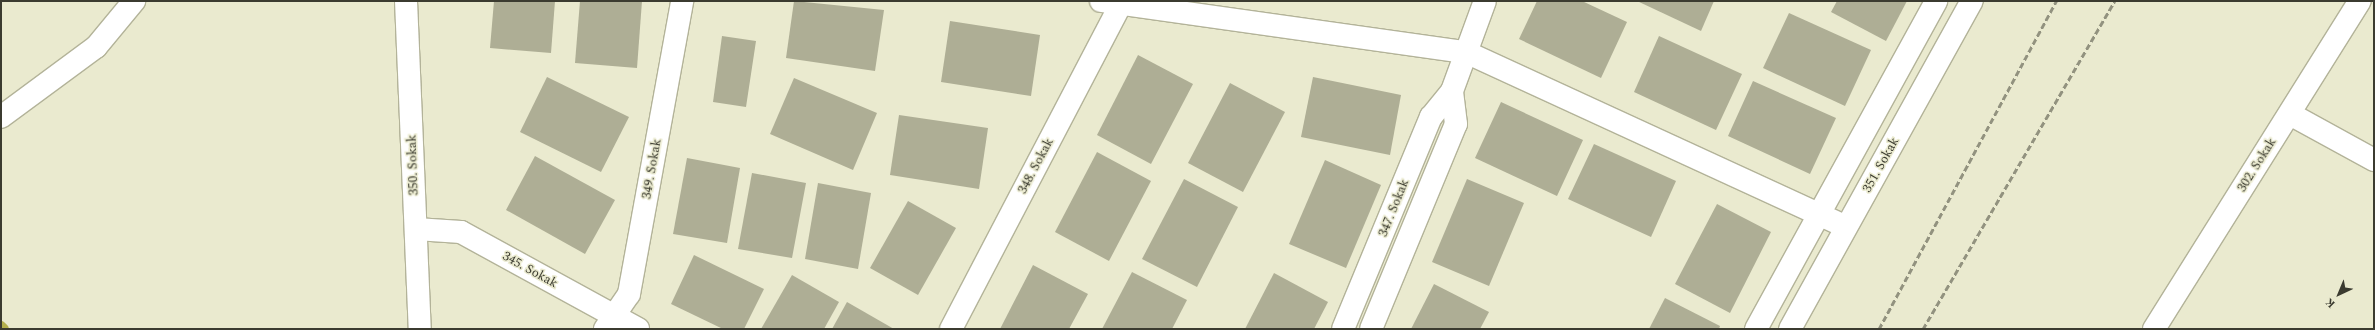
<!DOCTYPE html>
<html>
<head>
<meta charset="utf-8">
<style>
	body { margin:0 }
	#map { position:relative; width:2375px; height:330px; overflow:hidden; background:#eaeacf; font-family:Spectral,serif }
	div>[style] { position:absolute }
	.stream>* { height:10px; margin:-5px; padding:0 5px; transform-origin:5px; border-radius:5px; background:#b4b04e }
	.building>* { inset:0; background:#aeae95 }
	.roads { filter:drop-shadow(1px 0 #b3b399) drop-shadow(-1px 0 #b3b399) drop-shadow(0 1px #b3b399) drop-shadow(0 -1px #b3b399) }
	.minor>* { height:22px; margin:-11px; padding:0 11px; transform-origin:11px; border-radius:11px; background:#fff }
	.major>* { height:22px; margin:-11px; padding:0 11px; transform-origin:11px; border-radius:11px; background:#fff }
	.rail>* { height:3px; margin-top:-1.5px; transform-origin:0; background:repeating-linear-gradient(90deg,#92927f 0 6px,transparent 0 9px) }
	span { translate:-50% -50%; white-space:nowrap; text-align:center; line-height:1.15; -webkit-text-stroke:3px #eaeacf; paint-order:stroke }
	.street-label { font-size:13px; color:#3b3b30 }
	.frame { position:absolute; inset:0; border:2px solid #3b3b30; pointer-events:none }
	.north { position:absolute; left:2319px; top:274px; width:40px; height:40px; -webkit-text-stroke:3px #eaeacf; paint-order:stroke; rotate:224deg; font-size:11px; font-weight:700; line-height:16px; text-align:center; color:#3b3b30 }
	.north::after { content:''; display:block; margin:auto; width:14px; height:18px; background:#3b3b30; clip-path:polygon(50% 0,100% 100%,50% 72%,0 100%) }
</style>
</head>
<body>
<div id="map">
	<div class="stream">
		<div style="left:1px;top:326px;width:4px;rotate:45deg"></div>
	</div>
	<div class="building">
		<div style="clip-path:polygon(494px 1px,555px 1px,551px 53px,490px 48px)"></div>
		<div style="clip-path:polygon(580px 1px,642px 1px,637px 68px,575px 63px)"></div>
		<div style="clip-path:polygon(794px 1px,884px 10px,875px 71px,786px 58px)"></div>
		<div style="clip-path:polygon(1537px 1px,1582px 1px,1627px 22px,1601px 78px,1519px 39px)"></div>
		<div style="clip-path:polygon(1637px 1px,1714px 1px,1701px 31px)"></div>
		<div style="clip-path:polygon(1837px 1px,1907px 1px,1886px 41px,1831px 12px)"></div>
		<div style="clip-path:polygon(1789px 13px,1871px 50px,1845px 106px,1763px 68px)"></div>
		<div style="clip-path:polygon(950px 21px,1040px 35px,1031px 96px,941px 82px)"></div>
		<div style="clip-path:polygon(722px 36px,756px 41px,746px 107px,713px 102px)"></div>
		<div style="clip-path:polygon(1659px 36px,1742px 74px,1716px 130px,1634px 92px)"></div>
		<div style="clip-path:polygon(1138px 55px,1193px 84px,1151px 164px,1097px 135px)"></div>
		<div style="clip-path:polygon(547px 77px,629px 117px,601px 172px,520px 132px)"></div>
		<div style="clip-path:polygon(1313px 77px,1401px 95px,1390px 155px,1301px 137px)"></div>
		<div style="clip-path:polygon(794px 78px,877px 113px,853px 170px,770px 134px)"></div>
		<div style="clip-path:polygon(1753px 81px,1836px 118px,1810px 174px,1728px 136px)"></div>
		<div style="clip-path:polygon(1230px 83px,1285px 112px,1243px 192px,1188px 163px)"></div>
		<div style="clip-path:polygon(1501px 102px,1583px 140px,1557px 196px,1475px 158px)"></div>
		<div style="clip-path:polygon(899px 115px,988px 128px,979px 189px,890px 175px)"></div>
		<div style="clip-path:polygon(1594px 144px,1676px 181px,1651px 237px,1568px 199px)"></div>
		<div style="clip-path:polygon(1097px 152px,1151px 181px,1109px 261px,1055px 232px)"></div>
		<div style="clip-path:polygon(535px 156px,615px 200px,585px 254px,506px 210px)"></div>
		<div style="clip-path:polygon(687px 158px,740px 168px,727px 243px,673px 234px)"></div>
		<div style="clip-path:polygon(1325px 160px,1381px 185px,1346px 268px,1289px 244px)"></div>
		<div style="clip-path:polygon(752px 173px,806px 183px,792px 258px,738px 249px)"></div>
		<div style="clip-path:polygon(1184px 179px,1238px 207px,1197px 287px,1142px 259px)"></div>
		<div style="clip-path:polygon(1467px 179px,1524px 203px,1489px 286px,1432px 262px)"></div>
		<div style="clip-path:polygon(818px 183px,871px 193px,858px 269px,805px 259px)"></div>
		<div style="clip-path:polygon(908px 201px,956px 228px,918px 295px,870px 268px)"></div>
		<div style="clip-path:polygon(1717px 204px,1771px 232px,1730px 313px,1675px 284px)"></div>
		<div style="clip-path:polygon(694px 255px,764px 289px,744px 329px,723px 329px,671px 304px)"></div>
		<div style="clip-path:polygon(1033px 265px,1088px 294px,1069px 329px,1000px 329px)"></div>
		<div style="clip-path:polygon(1132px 272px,1187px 300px,1172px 329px,1102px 329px)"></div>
		<div style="clip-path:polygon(1274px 273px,1328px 302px,1314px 329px,1245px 329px)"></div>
		<div style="clip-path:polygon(792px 275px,839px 302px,824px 329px,761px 329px)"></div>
		<div style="clip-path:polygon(1434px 284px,1489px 312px,1480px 329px,1411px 329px)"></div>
		<div style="clip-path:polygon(1665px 298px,1720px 326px,1719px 329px,1649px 329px)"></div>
		<div style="clip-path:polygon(847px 302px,894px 329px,832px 329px)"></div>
	</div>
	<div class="roads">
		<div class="minor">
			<div style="left:406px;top:1px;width:328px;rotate:87.6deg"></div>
			<div style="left:1101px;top:1px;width:369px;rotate:8deg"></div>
			<div style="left:1466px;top:52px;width:418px;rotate:24.7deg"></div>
			<div style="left:2290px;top:114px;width:96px;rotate:28.7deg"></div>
			<div style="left:1px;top:117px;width:118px;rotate:-36.4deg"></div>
			<div style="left:96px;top:47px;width:60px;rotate:-50.4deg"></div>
			<div style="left:416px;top:229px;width:45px;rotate:3.8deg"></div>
			<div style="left:461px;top:232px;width:202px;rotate:28.7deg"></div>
			<div style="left:605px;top:329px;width:42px;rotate:-55.6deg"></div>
			<div style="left:629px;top:294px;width:298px;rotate:-79.7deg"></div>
			<div style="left:951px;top:329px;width:367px;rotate:-62.4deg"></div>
			<div style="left:1343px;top:329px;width:230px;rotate:-67.5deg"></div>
			<div style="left:1431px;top:117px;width:33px;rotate:-51deg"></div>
			<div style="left:1452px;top:91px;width:96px;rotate:-69.9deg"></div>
			<div style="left:1371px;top:329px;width:222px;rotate:-67.5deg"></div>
			<div style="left:1456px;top:124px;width:33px;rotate:-97deg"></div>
			<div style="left:1756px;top:329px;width:374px;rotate:-61.2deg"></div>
			<div style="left:1790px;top:329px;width:375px;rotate:-61deg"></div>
		</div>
		<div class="major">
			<div style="left:2154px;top:329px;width:387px;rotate:-57.9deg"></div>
		</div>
	</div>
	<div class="rail">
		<div style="left:1879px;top:329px;width:373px;rotate:-61.6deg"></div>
		<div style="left:1923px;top:329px;width:380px;rotate:-59.7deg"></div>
	</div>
	<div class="street-label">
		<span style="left:413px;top:165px;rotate:-92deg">350. Sokak</span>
		<span style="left:1881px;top:165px;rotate:-61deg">351. Sokak</span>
		<span style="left:2257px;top:165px;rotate:-58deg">302. Sokak</span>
		<span style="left:1036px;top:166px;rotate:-62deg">348. Sokak</span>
		<span style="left:652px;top:169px;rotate:-80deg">349. Sokak</span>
		<span style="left:1394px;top:208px;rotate:-68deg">347. Sokak</span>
		<span style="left:530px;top:270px;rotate:29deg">345. Sokak</span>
	</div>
	<div class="frame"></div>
	<div class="north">K</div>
</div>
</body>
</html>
